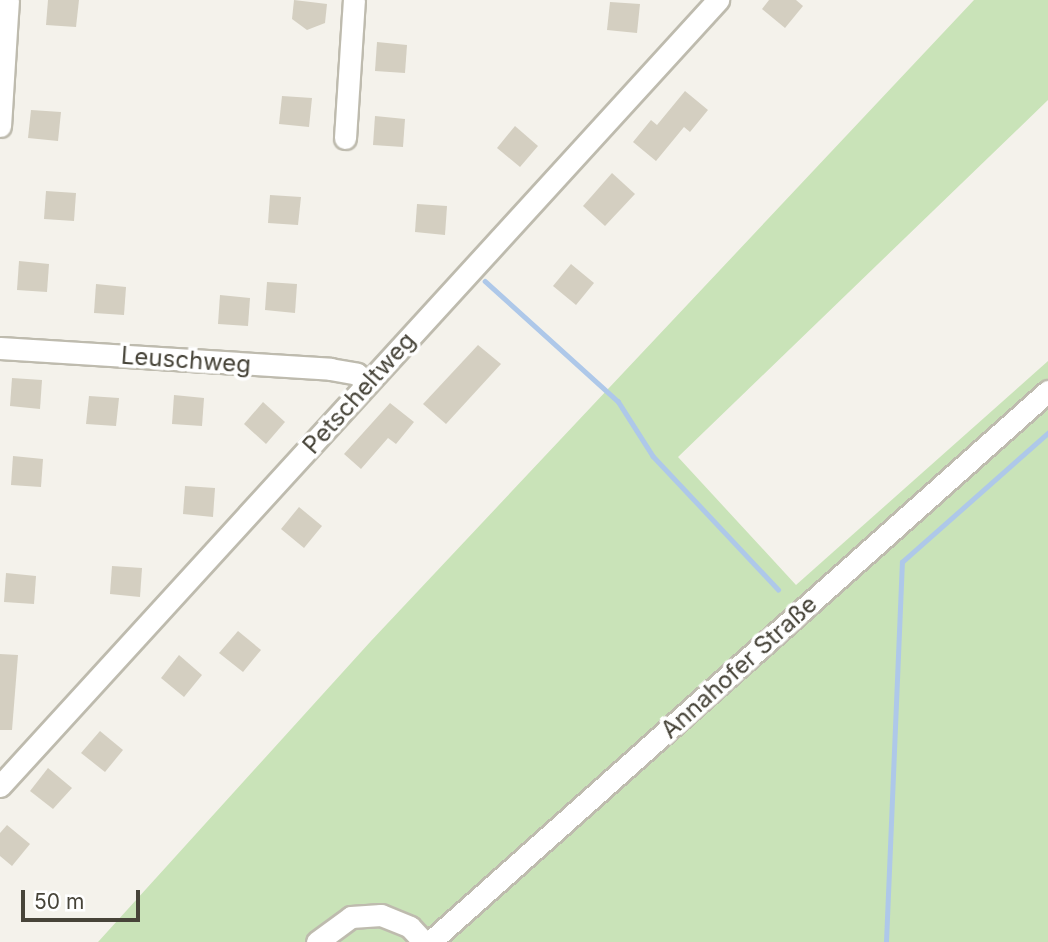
<!DOCTYPE html>
<html>
<head>
<meta charset="utf-8">
<style>
	body { margin:0 }
	#map { position:relative; width:1048px; height:942px; overflow:hidden; background:#f4f2eb; font-family:Inter,sans-serif }
	div>[style] { position:absolute }
	.green>* { inset:0; background:#c9e3b8 }
	.stream>* { height:4.5px; margin:-2.25px; padding:0 2.25px; transform-origin:2.25px; border-radius:2.25px; background:#aec8e9 }
	.building>* { inset:0; background:#d4cfc1 }
	.roads { filter:drop-shadow(2px 0 #bebbae) drop-shadow(-2px 0 #bebbae) drop-shadow(0 2px #bebbae) drop-shadow(0 -2px #bebbae) }
	.minor>* { height:21px; margin:-10.5px; padding:0 10.5px; transform-origin:10.5px; border-radius:10.5px; background:#fff }
	span { translate:-50% -50%; white-space:nowrap; text-align:center; line-height:1.15; -webkit-text-stroke:7px #fff; paint-order:stroke }
	.street-label { font-size:24px; color:#474439 }
	.scale { position:absolute; left:21px; top:890px; width:119px; height:32px; box-sizing:border-box; border:4px solid #474439; border-top:0; padding-left:9px; font-size:21px; line-height:24px; white-space:nowrap; color:#474439; -webkit-text-stroke:5px #fff; paint-order:stroke }
</style>
</head>
<body>
<div id="map">
	<div class="green">
		<div style="clip-path:polygon(974px 0,1048px 0,1048px 100px,678px 457px,796px 585px,1048px 361px,1048px 942px,98px 942px,371px 641px)"></div>
	</div>
	<div class="stream">
		<div style="left:485px;top:281px;width:179px;rotate:42.1deg"></div>
		<div style="left:618px;top:401px;width:65px;rotate:57.5deg"></div>
		<div style="left:653px;top:456px;width:183px;rotate:46.8deg"></div>
		<div style="left:886px;top:942px;width:380px;rotate:-87.6deg"></div>
		<div style="left:902px;top:562px;width:195px;rotate:-41.5deg"></div>
	</div>
	<div class="building">
		<div style="clip-path:polygon(48px 0,79px 0,76px 27px,46px 25px)"></div>
		<div style="clip-path:polygon(294px 0,327px 4px,325px 23px,307px 30px,292px 19px)"></div>
		<div style="clip-path:polygon(769px 0,796px 0,803px 6px,785px 28px,762px 9px)"></div>
		<div style="clip-path:polygon(610px 2px,640px 4px,637px 33px,607px 30px)"></div>
		<div style="clip-path:polygon(377px 42px,407px 45px,405px 73px,375px 71px)"></div>
		<div style="clip-path:polygon(685px 91px,708px 110px,690px 132px,684px 127px,656px 161px,633px 142px,651px 120px,657px 125px)"></div>
		<div style="clip-path:polygon(282px 96px,312px 98px,309px 127px,279px 124px)"></div>
		<div style="clip-path:polygon(31px 110px,61px 112px,58px 141px,28px 138px)"></div>
		<div style="clip-path:polygon(375px 116px,405px 119px,403px 147px,373px 145px)"></div>
		<div style="clip-path:polygon(515px 126px,538px 146px,520px 167px,497px 148px)"></div>
		<div style="clip-path:polygon(612px 173px,635px 194px,605px 226px,583px 206px)"></div>
		<div style="clip-path:polygon(46px 191px,76px 193px,74px 221px,44px 219px)"></div>
		<div style="clip-path:polygon(270px 195px,301px 197px,298px 225px,268px 223px)"></div>
		<div style="clip-path:polygon(417px 204px,447px 206px,445px 235px,415px 232px)"></div>
		<div style="clip-path:polygon(19px 261px,49px 264px,47px 292px,17px 290px)"></div>
		<div style="clip-path:polygon(571px 264px,594px 283px,576px 305px,553px 286px)"></div>
		<div style="clip-path:polygon(267px 282px,297px 284px,295px 313px,265px 310px)"></div>
		<div style="clip-path:polygon(96px 284px,126px 287px,124px 315px,94px 313px)"></div>
		<div style="clip-path:polygon(220px 295px,250px 298px,248px 326px,218px 324px)"></div>
		<div style="clip-path:polygon(478px 345px,501px 364px,446px 424px,423px 404px)"></div>
		<div style="clip-path:polygon(12px 378px,42px 380px,40px 409px,10px 406px)"></div>
		<div style="clip-path:polygon(174px 395px,204px 398px,202px 426px,172px 424px)"></div>
		<div style="clip-path:polygon(89px 396px,119px 398px,116px 426px,86px 424px)"></div>
		<div style="clip-path:polygon(263px 402px,285px 422px,266px 444px,244px 424px)"></div>
		<div style="clip-path:polygon(390px 403px,414px 422px,396px 444px,388px 438px,361px 469px,344px 454px)"></div>
		<div style="clip-path:polygon(13px 456px,43px 459px,41px 487px,11px 485px)"></div>
		<div style="clip-path:polygon(185px 486px,215px 488px,213px 517px,183px 514px)"></div>
		<div style="clip-path:polygon(299px 507px,322px 526px,304px 548px,281px 529px)"></div>
		<div style="clip-path:polygon(112px 566px,142px 568px,140px 597px,110px 594px)"></div>
		<div style="clip-path:polygon(6px 573px,36px 576px,34px 604px,4px 602px)"></div>
		<div style="clip-path:polygon(238px 631px,261px 650px,243px 672px,219px 653px)"></div>
		<div style="clip-path:polygon(0 654px,18px 655px,12px 730px,0 730px)"></div>
		<div style="clip-path:polygon(179px 655px,202px 675px,184px 697px,161px 678px)"></div>
		<div style="clip-path:polygon(100px 731px,123px 750px,105px 772px,81px 753px)"></div>
		<div style="clip-path:polygon(48px 768px,72px 788px,53px 809px,30px 791px)"></div>
		<div style="clip-path:polygon(7px 825px,30px 844px,12px 866px,0 856px,0 833px)"></div>
	</div>
	<div class="roads">
		<div class="minor">
			<div style="left:0;top:126px;width:126px;rotate:-86.4deg"></div>
			<div style="left:345px;top:138px;width:138px;rotate:-86.3deg"></div>
			<div style="left:0;top:348px;width:331px;rotate:3.6deg"></div>
			<div style="left:330px;top:369px;width:27px;rotate:10deg"></div>
			<div style="left:357px;top:374px;width:14px;rotate:45deg"></div>
			<div style="left:0;top:786px;width:1065px;rotate:-47.59deg"></div>
			<div style="left:317px;top:942px;width:42px;rotate:-36.3deg"></div>
			<div style="left:351px;top:917px;width:30px;rotate:-4deg"></div>
			<div style="left:381px;top:915px;width:31px;rotate:22deg"></div>
			<div style="left:410px;top:927px;width:21px;rotate:47deg"></div>
			<div style="left:430px;top:942px;width:828px;rotate:-41.72deg"></div>
		</div>
	</div>
	<div class="street-label">
		<span style="left:186px;top:360px;rotate:4deg">Leuschweg</span>
		<span style="left:359px;top:393px;rotate:-48deg">Petscheltweg</span>
		<span style="left:739px;top:667px;rotate:-42deg">Annahofer Straße</span>
	</div>
	<div class="scale">50 m</div>
</div>
</body>
</html>
